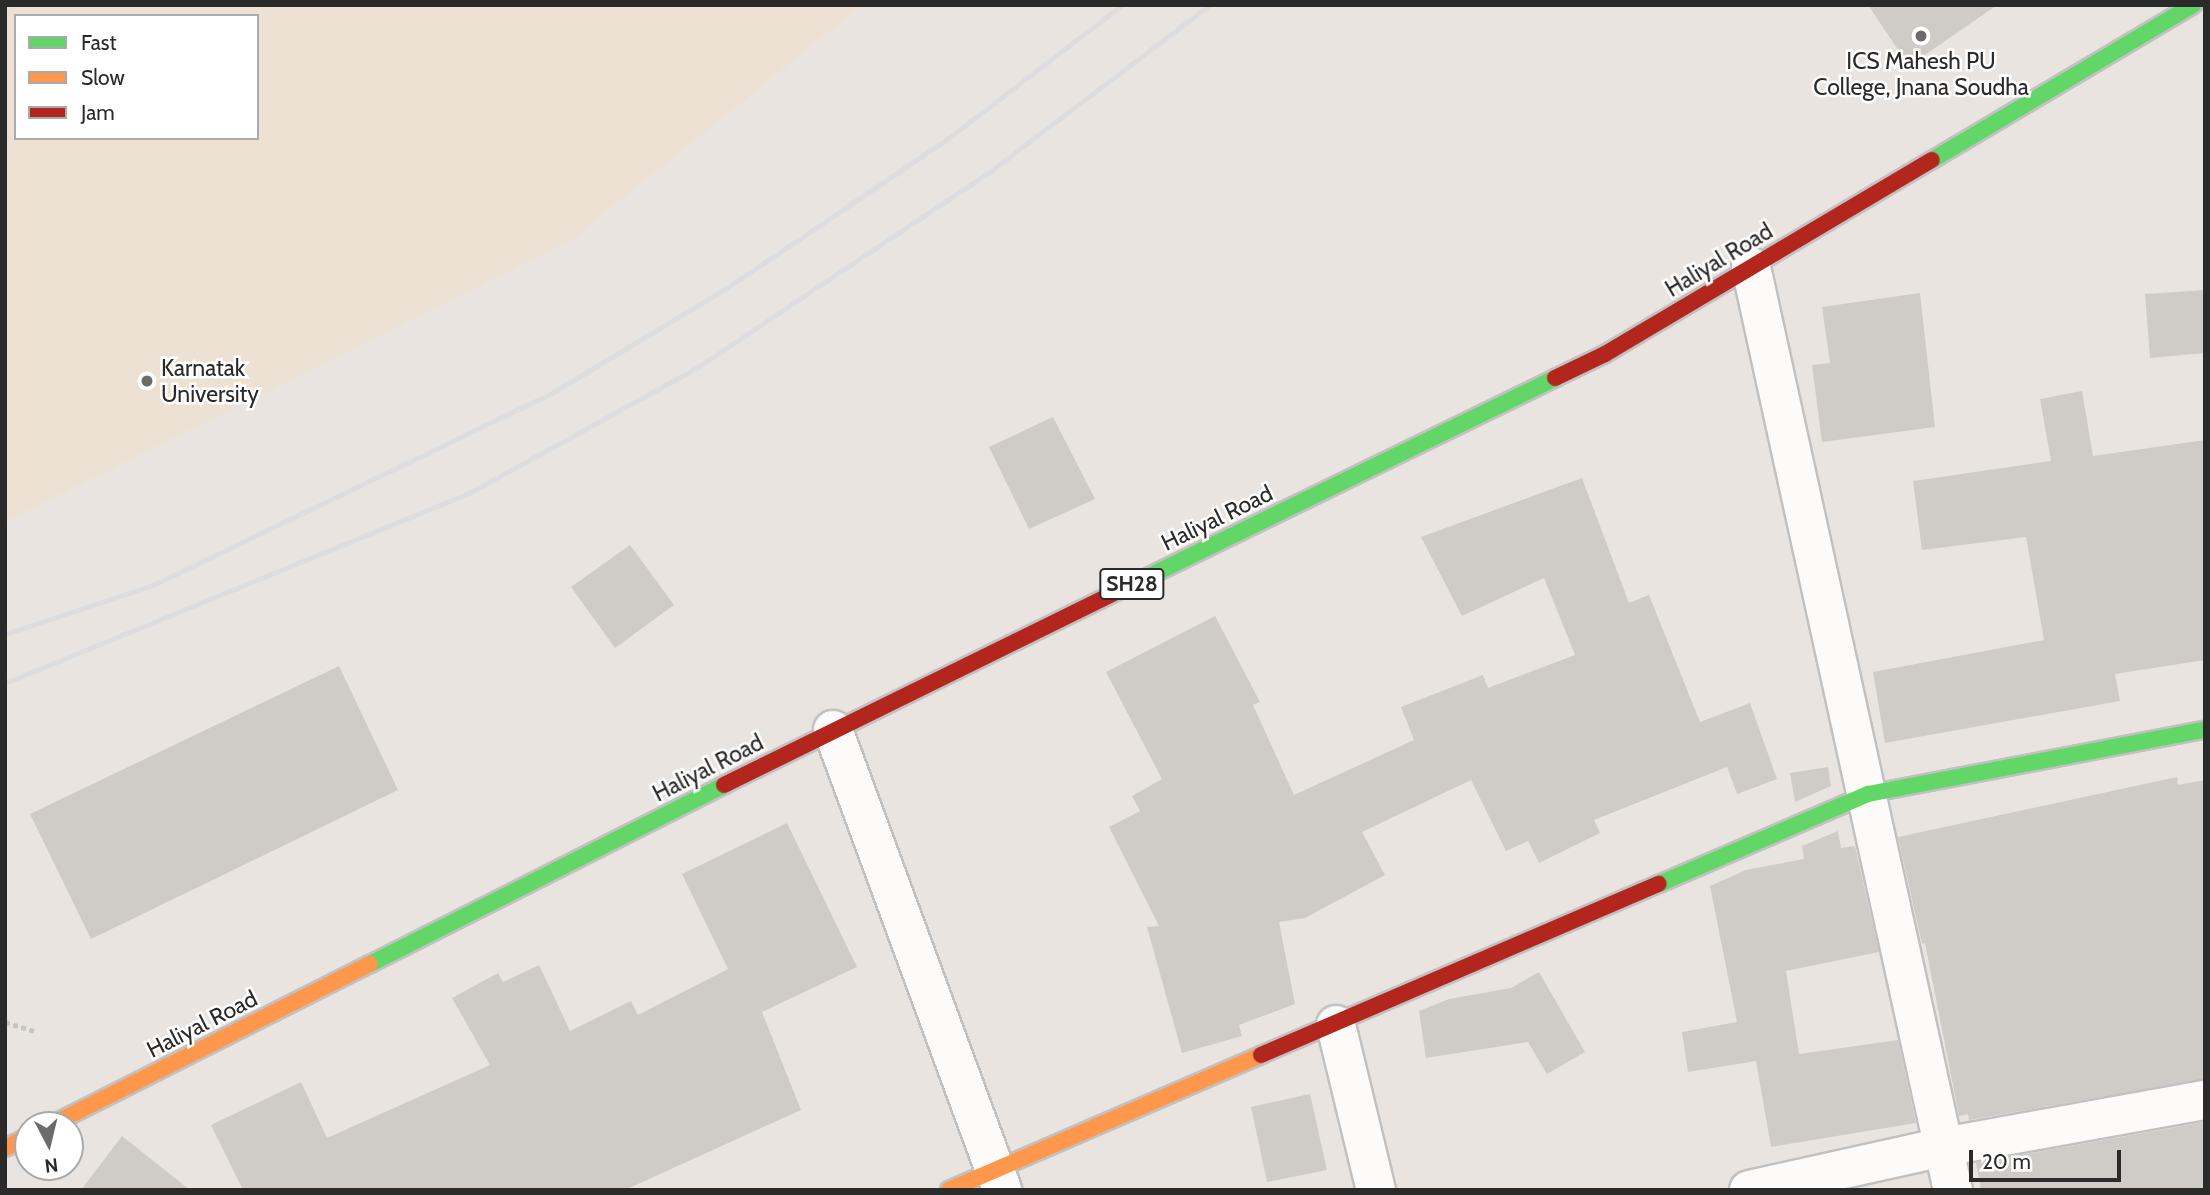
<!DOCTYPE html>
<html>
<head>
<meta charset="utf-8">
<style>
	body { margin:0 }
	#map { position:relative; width:2210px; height:1195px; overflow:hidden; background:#e9e4df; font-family:Cabin,sans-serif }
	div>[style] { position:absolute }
	.education>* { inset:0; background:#ede1d3 }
	.building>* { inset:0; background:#cfccc8 }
	.path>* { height:4.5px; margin-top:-2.25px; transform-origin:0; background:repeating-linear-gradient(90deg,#c6c6c5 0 5px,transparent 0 8.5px) }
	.roads { filter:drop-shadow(2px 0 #c2c1c1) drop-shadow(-2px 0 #c2c1c1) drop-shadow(0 2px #c2c1c1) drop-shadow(0 -2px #c2c1c1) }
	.street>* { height:38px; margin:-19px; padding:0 19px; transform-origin:19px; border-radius:19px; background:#fcfbfa }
	.fast>* { height:16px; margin:-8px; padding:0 8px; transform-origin:8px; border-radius:8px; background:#63d668 }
	.slow>* { height:16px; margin:-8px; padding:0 8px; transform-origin:8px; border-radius:8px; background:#ff974d }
	.jam>* { height:16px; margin:-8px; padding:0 8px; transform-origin:8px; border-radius:8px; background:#b3261e }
	.rail>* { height:5px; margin:-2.5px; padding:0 2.5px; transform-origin:2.5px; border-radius:2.5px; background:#dddddf }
	.dots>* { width:19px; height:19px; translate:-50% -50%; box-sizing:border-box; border:4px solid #fff; border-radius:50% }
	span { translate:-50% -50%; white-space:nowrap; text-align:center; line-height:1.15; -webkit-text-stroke:5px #fff; paint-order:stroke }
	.shield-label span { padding:2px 5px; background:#fff; border:2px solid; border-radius:5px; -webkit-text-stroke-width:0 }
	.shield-label { font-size:21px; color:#2a2a2a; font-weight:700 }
	.poi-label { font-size:23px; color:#2a2a2a }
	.left { translate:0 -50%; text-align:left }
	.street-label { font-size:23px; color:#2a2a2a }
	.frame { position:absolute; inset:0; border:7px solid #2a2a2a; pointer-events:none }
	.legend { position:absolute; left:14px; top:14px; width:245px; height:126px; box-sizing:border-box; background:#fff; border:2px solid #aaa; margin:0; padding:9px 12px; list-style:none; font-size:21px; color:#2a2a2a }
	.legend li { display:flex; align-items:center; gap:14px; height:35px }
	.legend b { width:35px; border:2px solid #aaa }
	.north { position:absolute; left:14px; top:1111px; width:70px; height:70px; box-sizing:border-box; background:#fff; border:2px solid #aaa; border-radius:50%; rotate:173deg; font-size:19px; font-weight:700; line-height:28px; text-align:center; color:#2a2a2a }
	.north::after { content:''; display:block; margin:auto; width:24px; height:32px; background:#6d6b69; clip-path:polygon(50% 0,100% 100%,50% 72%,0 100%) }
	.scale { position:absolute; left:1969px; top:1150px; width:152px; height:32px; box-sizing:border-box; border:4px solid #2a2a2a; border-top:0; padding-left:9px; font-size:21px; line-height:24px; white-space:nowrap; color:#2a2a2a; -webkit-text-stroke:5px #fff; paint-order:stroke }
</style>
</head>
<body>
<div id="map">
	<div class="education">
		<div style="clip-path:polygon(evenodd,5px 5px,862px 5px,571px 240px,5px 522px,5px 5px,16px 16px,257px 16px,257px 138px,16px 138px,16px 16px)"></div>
	</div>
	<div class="building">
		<div style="clip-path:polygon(1868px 5px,1997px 5px,1909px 66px)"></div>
		<div style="clip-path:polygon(2205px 290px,2205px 353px,2150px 358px,2145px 294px)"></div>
		<div style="clip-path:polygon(1920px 293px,1935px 427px,1822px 442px,1812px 365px,1830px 363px,1822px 307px)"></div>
		<div style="clip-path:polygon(2082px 391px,2093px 456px,2205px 440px,2205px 660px,2115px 674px,2120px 701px,1885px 743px,1873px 672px,2044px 640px,2026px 537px,1922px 550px,1913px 481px,2051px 461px,2040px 399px)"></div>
		<div style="clip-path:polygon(1053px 417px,1095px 499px,1029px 529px,989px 447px)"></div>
		<div style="clip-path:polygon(1582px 478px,1629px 603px,1649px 595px,1700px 722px,1750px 703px,1777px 779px,1737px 794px,1727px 767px,1594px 820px,1600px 833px,1539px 863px,1528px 841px,1506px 851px,1471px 780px,1362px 832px,1385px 875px,1305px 918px,1279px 922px,1295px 1004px,1239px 1025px,1242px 1036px,1182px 1053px,1147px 927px,1159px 926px,1109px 827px,1140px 811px,1132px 796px,1162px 779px,1106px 672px,1215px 616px,1260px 702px,1253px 705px,1294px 795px,1414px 740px,1401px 707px,1483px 675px,1488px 688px,1575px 655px,1544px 578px,1462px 616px,1421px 537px)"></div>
		<div style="clip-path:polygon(630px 545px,674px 605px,615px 648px,571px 587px)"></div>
		<div style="clip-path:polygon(339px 666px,398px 790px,91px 939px,30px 814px)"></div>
		<div style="clip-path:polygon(1828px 767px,1831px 786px,1795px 802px,1790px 773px)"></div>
		<div style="clip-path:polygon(2177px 777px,2178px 785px,2205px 780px,2205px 1079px,1969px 1120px,1968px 1114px,1959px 1116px,1925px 943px,1922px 944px,1898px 837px)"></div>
		<div style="clip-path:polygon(787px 823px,857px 967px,762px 1012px,801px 1110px,625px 1190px,243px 1190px,211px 1125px,301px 1082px,327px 1138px,490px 1065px,452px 998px,498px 973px,503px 982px,539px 965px,570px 1031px,631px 1001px,638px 1015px,728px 969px,682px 874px)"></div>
		<div style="clip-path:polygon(1838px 831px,1841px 848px,1855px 846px,1879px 952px,1786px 971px,1799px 1054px,1898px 1040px,1916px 1123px,1771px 1147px,1756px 1061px,1688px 1072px,1682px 1032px,1737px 1022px,1710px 886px,1746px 870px,1804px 859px,1802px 846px)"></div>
		<div style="clip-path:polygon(1539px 972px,1585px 1052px,1547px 1074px,1528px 1042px,1426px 1058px,1419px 1011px,1449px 999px,1511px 988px)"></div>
		<div style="clip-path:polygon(1310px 1094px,1327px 1170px,1267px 1182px,1251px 1107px)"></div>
		<div style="clip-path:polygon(2205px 1122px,2205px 1190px,1981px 1190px,1976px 1163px)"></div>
		<div style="clip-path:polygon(122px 1136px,190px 1190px,81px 1190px)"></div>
	</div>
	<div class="path">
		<div style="left:5px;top:1022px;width:31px;rotate:17deg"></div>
	</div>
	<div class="roads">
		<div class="street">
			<div style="left:1751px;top:267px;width:945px;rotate:77.66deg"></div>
			<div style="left:833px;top:730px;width:490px;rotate:69.8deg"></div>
			<div style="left:1336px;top:1025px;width:170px;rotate:76.4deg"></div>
			<div style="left:1749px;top:1190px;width:199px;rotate:-12.5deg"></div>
			<div style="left:1943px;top:1147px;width:266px;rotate:-10.2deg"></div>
		</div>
		<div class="fast">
			<div style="left:1932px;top:160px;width:304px;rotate:-30.7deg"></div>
			<div style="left:1129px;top:586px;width:474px;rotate:-26deg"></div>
			<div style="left:1659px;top:884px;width:228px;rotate:-23.3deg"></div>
			<div style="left:1868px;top:794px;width:343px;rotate:-10.8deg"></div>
			<div style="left:370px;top:964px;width:397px;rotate:-26.8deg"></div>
		</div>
		<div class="slow">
			<div style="left:51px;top:1125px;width:357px;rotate:-26.8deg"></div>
			<div style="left:5px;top:1148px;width:25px;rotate:-26deg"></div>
			<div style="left:949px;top:1190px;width:340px;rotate:-23.4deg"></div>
		</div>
		<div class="jam">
			<div style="left:1555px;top:378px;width:55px;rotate:-25.6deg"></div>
			<div style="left:1605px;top:354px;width:380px;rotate:-30.7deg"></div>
			<div style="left:724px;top:785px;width:451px;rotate:-26.2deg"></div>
			<div style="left:1261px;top:1055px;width:433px;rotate:-23.3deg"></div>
		</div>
	</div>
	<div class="rail">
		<div style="left:5px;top:634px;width:156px;rotate:-18.3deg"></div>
		<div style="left:153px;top:585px;width:443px;rotate:-25.7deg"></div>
		<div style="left:552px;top:393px;width:202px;rotate:-31deg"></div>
		<div style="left:725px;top:289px;width:267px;rotate:-34deg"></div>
		<div style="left:946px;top:140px;width:222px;rotate:-37.5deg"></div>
		<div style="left:5px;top:683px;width:501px;rotate:-22.27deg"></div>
		<div style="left:469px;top:493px;width:261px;rotate:-28.8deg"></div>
		<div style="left:698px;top:367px;width:354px;rotate:-33.8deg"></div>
		<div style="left:992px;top:170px;width:273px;rotate:-37.2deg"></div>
	</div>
	<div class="dots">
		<div style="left:1921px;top:36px;background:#6d6b69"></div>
		<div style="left:147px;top:381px;background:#6d6b69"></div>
	</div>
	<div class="shield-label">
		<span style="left:1132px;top:584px">SH28</span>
	</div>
	<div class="poi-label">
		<span style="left:1921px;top:74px">ICS Mahesh PU<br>College, Jnana Soudha</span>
		<span class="left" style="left:161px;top:381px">Karnatak<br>University</span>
	</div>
	<div class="street-label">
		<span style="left:1719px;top:260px;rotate:-31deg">Haliyal Road</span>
		<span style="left:1217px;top:518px;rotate:-26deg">Haliyal Road</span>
		<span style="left:708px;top:768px;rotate:-27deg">Haliyal Road</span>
		<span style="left:202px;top:1024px;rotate:-27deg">Haliyal Road</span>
	</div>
	<div class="frame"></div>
	<ul class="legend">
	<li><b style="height:9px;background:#63d668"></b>Fast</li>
	<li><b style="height:9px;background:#ff974d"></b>Slow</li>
	<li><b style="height:9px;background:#b3261e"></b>Jam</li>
	</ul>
	<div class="north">N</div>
	<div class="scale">20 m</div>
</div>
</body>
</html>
